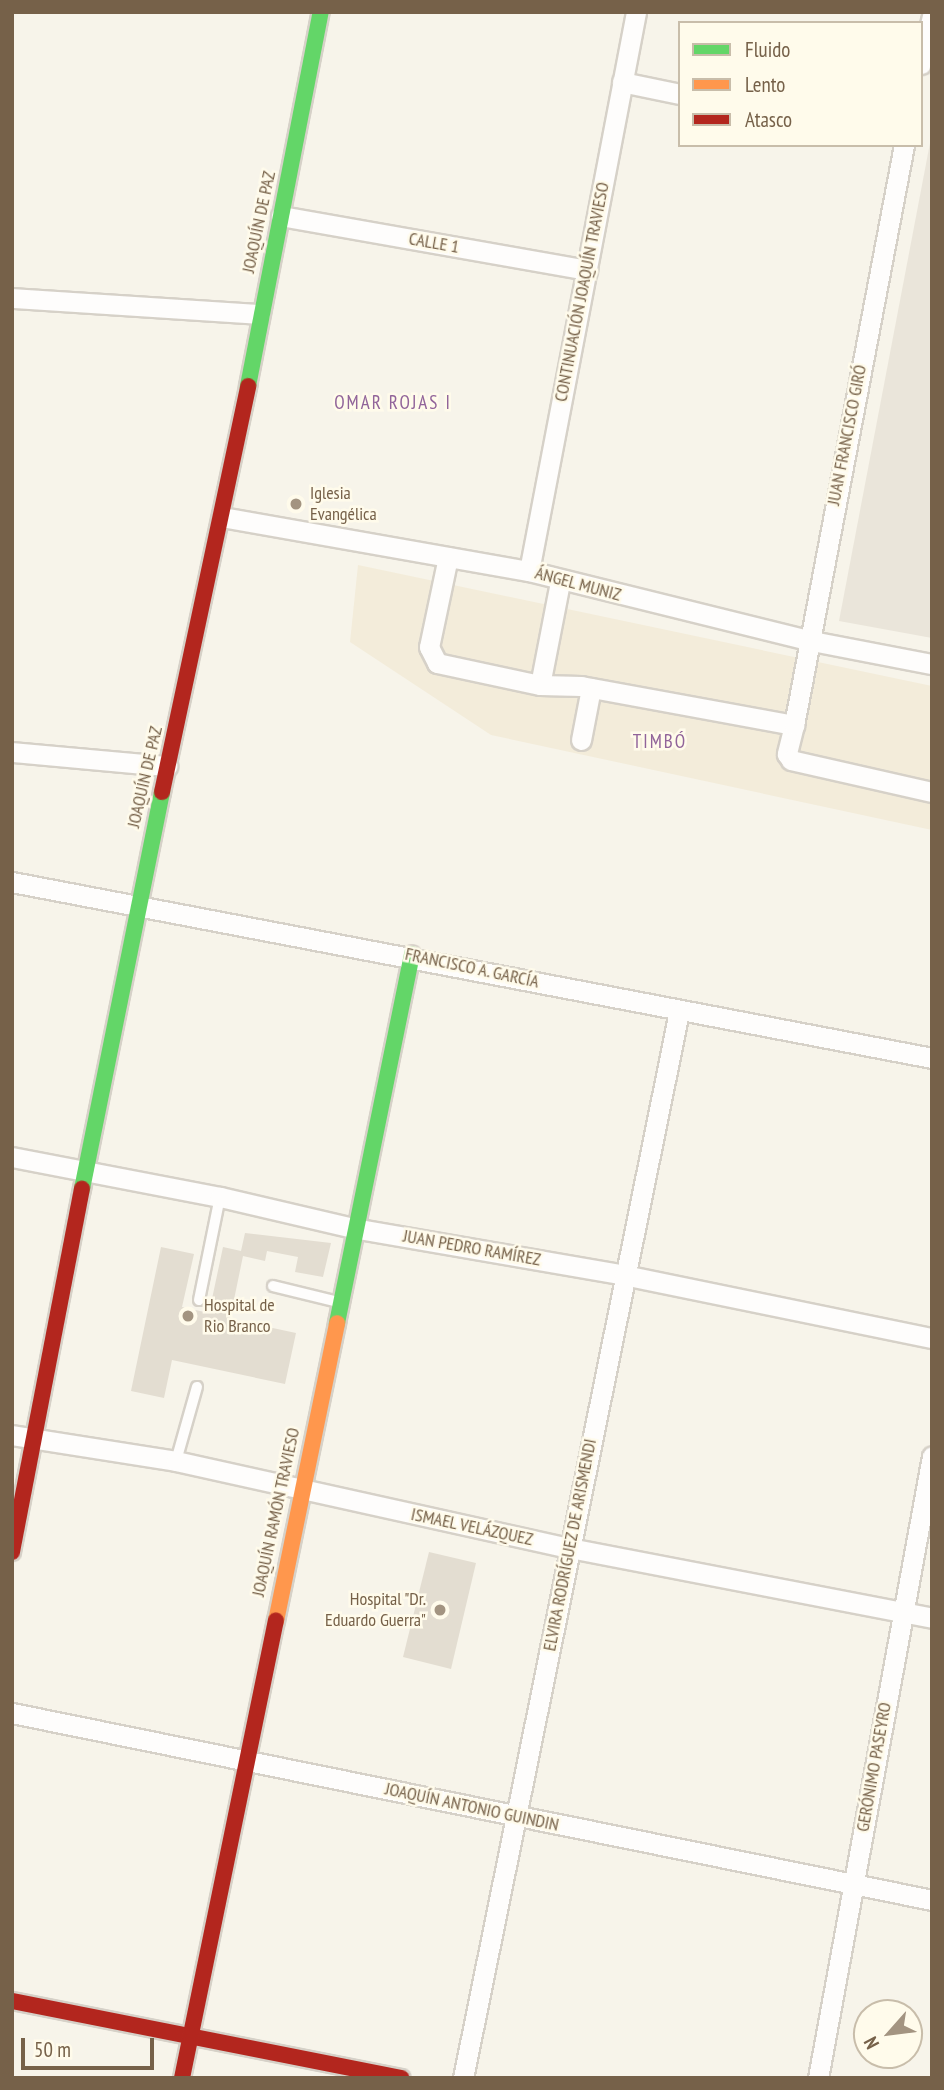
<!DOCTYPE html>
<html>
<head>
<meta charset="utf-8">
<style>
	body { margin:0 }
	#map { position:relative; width:944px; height:2090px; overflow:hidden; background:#f7f4ea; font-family:"PT Sans Narrow",sans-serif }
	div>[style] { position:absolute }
	.residential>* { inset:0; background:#f3ecda }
	.industrial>* { inset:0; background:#eae5da }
	.building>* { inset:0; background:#e3ddd1 }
	.roads { filter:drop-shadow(2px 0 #d6d1c8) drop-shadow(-2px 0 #d6d1c8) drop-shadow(0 2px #d6d1c8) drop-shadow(0 -2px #d6d1c8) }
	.lane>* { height:10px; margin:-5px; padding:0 5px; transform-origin:5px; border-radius:5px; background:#fefdfc }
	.street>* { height:19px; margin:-9.5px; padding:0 9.5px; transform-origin:9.5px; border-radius:9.5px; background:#fefdfc }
	.fast>* { height:16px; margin:-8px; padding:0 8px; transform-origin:8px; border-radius:8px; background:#63d668 }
	.slow>* { height:16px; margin:-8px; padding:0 8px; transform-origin:8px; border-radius:8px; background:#ff974d }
	.jam>* { height:16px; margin:-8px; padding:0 8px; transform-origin:8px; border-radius:8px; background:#b3261e }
	.dots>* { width:19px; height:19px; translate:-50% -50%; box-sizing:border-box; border:4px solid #fffbeb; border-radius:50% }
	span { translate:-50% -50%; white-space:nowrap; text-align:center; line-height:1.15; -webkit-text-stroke:5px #fffbeb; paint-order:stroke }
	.street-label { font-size:18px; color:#766149 }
	.poi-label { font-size:18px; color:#766149 }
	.left { translate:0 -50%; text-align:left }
	.right { translate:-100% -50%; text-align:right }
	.neighbourhood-label { font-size:19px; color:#91649a; letter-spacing:2px }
	.frame { position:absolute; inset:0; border:14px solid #766149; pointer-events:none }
	.legend { position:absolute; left:678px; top:21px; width:245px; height:126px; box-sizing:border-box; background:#fffbeb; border:2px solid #c8bdaa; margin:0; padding:9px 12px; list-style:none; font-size:21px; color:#766149 }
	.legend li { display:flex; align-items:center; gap:14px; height:35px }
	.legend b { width:35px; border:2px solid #c8bdaa }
	.north { position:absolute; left:853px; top:1999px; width:70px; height:70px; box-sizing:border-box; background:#fffbeb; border:2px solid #c8bdaa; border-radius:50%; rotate:242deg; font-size:19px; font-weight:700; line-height:28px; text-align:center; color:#766149 }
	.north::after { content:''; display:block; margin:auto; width:24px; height:32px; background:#a39481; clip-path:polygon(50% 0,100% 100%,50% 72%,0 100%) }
	.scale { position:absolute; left:21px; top:2038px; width:133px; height:32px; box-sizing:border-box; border:4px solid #766149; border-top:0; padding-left:9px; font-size:21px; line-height:24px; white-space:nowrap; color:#766149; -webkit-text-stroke:5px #fffbeb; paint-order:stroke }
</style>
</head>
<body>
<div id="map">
	<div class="residential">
		<div style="clip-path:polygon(358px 565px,932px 686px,932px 830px,491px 735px,350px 642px)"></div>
	</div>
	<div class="industrial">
		<div style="clip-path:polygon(930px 143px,932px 143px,932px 638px,839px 621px)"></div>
	</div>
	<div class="building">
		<div style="clip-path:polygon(245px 1233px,331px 1243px,323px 1277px,295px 1272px,298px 1257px,267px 1251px,265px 1261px,243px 1256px,230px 1319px,296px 1333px,285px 1384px,172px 1360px,164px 1398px,131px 1391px,161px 1247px,194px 1254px,182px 1307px,209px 1313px,223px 1247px,241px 1251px)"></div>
		<div style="clip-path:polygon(429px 1552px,476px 1563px,451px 1669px,403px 1657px)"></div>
	</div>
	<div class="roads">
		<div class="lane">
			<div style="left:273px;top:1286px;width:67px;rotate:13.8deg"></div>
			<div style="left:199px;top:1300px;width:105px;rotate:-78.5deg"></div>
			<div style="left:176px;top:1461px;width:77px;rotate:-74.2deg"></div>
		</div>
		<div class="street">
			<div style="left:921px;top:64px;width:49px;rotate:-77.1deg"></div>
			<div style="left:622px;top:82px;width:59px;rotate:11.7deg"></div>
			<div style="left:281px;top:216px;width:311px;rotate:10deg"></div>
			<div style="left:12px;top:298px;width:248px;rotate:3.7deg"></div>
			<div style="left:222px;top:517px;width:312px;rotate:10deg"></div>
			<div style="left:529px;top:571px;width:286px;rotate:13.9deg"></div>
			<div style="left:807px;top:640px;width:127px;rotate:10.9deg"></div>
			<div style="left:448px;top:557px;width:92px;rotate:101.9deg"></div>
			<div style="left:429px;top:647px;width:18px;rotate:63deg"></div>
			<div style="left:437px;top:663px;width:105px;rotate:12.1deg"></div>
			<div style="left:540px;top:685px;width:41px;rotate:1.4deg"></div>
			<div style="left:581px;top:686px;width:217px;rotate:10.4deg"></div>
			<div style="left:794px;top:725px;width:30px;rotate:104deg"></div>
			<div style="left:787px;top:754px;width:7px;rotate:56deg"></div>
			<div style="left:791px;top:760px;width:145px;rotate:12.8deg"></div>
			<div style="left:529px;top:571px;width:569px;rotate:-79.16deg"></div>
			<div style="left:540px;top:685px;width:105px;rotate:-79deg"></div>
			<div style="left:794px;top:725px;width:590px;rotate:-79.26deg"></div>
			<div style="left:581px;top:740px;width:53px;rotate:-79.1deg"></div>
			<div style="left:12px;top:752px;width:156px;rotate:5.2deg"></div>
			<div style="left:12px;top:882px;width:937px;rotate:10.83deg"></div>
			<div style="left:12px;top:1157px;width:212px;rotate:10.9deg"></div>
			<div style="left:220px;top:1197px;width:137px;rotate:13.1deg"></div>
			<div style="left:353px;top:1228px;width:275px;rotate:9.8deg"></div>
			<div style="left:624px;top:1275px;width:314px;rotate:11.6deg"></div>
			<div style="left:12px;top:1435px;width:166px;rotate:9deg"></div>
			<div style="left:176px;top:1461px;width:403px;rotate:12.5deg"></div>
			<div style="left:570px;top:1548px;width:369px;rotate:10.9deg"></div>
			<div style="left:12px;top:1713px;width:939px;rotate:11.49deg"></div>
			<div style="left:463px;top:2078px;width:1088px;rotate:-78.55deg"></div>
			<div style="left:818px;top:2078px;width:632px;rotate:-79.61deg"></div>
		</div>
		<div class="fast">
			<div style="left:248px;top:386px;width:381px;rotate:-79deg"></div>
			<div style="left:82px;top:1189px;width:405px;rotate:-78.6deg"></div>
			<div style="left:337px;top:1323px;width:376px;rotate:-78.5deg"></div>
		</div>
		<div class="slow">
			<div style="left:276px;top:1621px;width:304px;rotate:-78.4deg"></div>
		</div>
		<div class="jam">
			<div style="left:162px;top:792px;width:415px;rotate:-78deg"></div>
			<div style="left:12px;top:1552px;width:370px;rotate:-79.1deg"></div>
			<div style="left:12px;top:2001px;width:397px;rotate:11.2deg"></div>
			<div style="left:182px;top:2078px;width:467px;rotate:-78.4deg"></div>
		</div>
	</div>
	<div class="dots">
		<div style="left:296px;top:504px;background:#a39481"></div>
		<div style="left:188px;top:1316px;background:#a39481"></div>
		<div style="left:440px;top:1610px;background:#a39481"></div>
	</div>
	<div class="street-label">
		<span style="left:259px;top:222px;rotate:-78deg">JOAQUÍN DE PAZ</span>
		<span style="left:434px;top:243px;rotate:10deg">CALLE 1</span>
		<span style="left:582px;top:292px;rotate:-79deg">CONTINUACIÓN JOAQUÍN TRAVIESO</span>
		<span style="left:847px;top:435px;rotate:-79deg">JUAN FRANCISCO GIRÓ</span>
		<span style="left:578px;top:584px;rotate:15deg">ÁNGEL MUNIZ</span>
		<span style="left:145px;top:777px;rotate:-77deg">JOAQUÍN DE PAZ</span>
		<span style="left:472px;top:968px;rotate:12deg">FRANCISCO A. GARCÍA</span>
		<span style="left:472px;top:1248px;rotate:10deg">JUAN PEDRO RAMÍREZ</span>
		<span style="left:276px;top:1512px;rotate:-78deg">JOAQUÍN RAMÓN TRAVIESO</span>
		<span style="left:472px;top:1527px;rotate:12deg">ISMAEL VELÁZQUEZ</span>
		<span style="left:570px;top:1545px;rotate:-79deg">ELVIRA RODRÍGUEZ DE ARISMENDI</span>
		<span style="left:874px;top:1767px;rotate:-80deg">GERÓNIMO PASEYRO</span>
		<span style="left:472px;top:1807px;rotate:12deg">JOAQUÍN ANTONIO GUINDIN</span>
	</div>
	<div class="poi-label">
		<span class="left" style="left:310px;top:504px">Iglesia<br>Evangélica</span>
		<span class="left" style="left:204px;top:1316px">Hospital de<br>Rio Branco</span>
		<span class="right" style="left:426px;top:1610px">Hospital "Dr.<br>Eduardo Guerra"</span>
	</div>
	<div class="neighbourhood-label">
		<span style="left:393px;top:403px">OMAR ROJAS I</span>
		<span style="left:660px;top:742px">TIMBÓ</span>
	</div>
	<div class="frame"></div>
	<ul class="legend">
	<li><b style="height:9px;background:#63d668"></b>Fluido</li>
	<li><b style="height:9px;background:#ff974d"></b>Lento</li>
	<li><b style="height:9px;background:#b3261e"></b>Atasco</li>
	</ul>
	<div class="north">N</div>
	<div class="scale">50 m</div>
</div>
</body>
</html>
